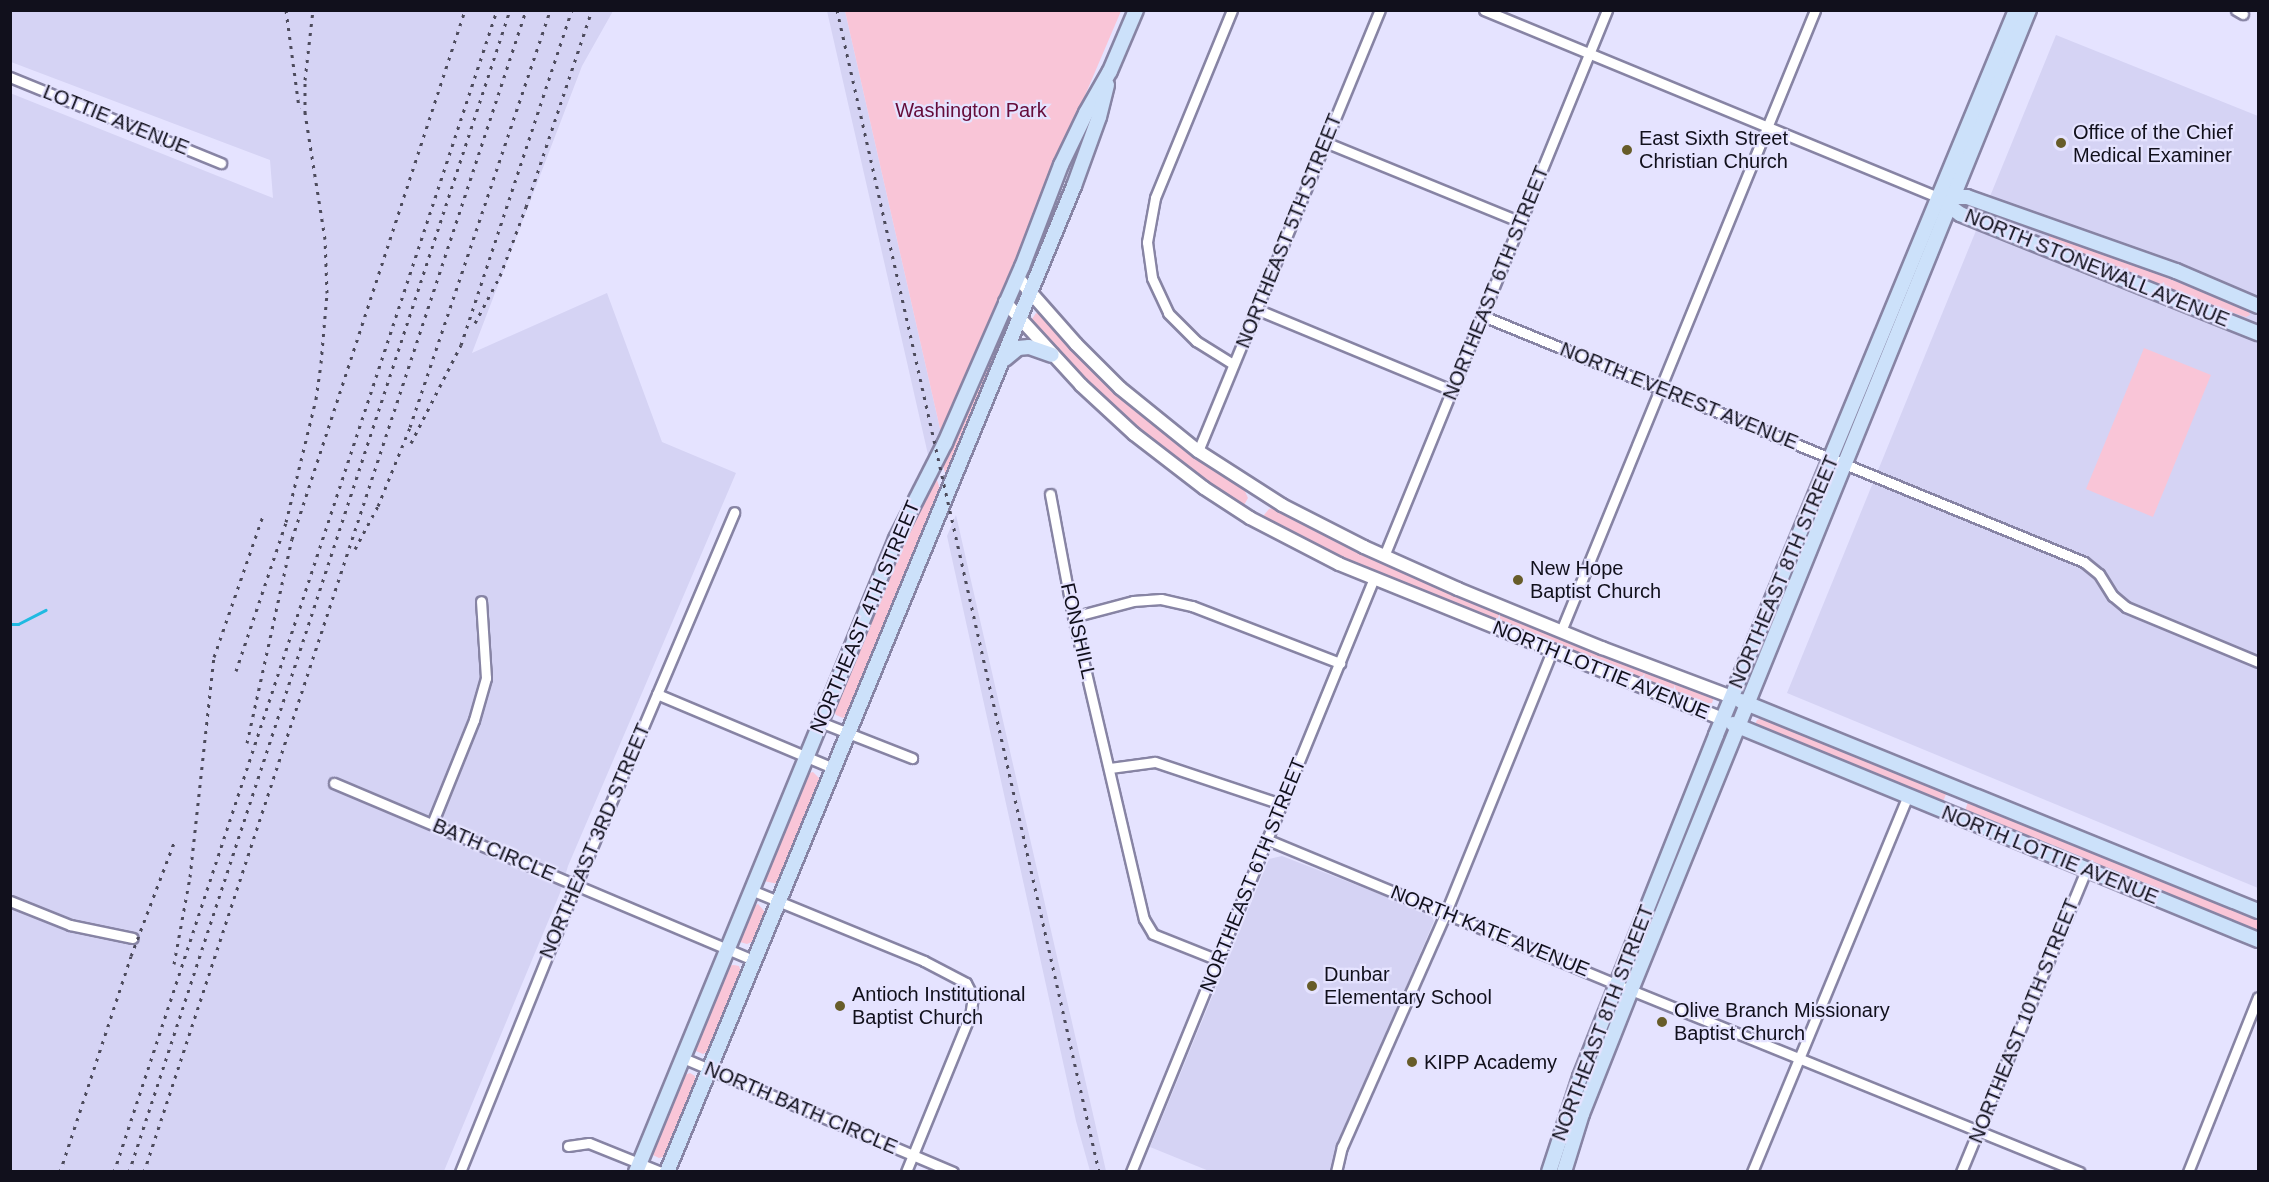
<!DOCTYPE html>
<html>
<head>
<meta charset="utf-8">
<style>
	body { margin:0 }
	#map { position:relative; width:2269px; height:1182px; overflow:hidden; background:#e5e3ff; font-family:Arial,sans-serif }
	div>[style] { position:absolute }
	.built>* { inset:0; background:#d5d3f4 }
	.green>* { inset:0; background:#f9c5d7 }
	.stream>* { height:3px; margin:-1.5px; padding:0 1.5px; transform-origin:1.5px; border-radius:1.5px; background:#20bae1 }
	.roads { filter:drop-shadow(2px 0 #8784a4) drop-shadow(-2px 0 #8784a4) drop-shadow(0 2px #8784a4) drop-shadow(0 -2px #8784a4) }
	.minor>* { height:9px; margin:-4.5px; padding:0 4.5px; transform-origin:4.5px; border-radius:4.5px; background:#fff }
	.tertiary>* { height:12px; margin:-6px; padding:0 6px; transform-origin:6px; border-radius:6px; background:#fff }
	.secondary>* { height:14px; margin:-7px; padding:0 7px; transform-origin:7px; border-radius:7px; background:#cce1fa }
	.rail>* { height:3px; margin-top:-1.5px; transform-origin:0; background:repeating-linear-gradient(90deg,#4d4b5c 0 3px,transparent 0 9px) }
	.dots>* { width:16px; height:16px; translate:-50% -50%; box-sizing:border-box; border:3px solid #e5e3ff; border-radius:50% }
	span { translate:-50% -50%; white-space:nowrap; text-align:center; line-height:1.15; -webkit-text-stroke:4.5px #e5e3ff; paint-order:stroke }
	.park-label { font-size:20px; color:#650c3a }
	.street-label { font-size:20px; color:#11101c }
	.poi-label { font-size:20px; color:#11101c }
	.left { translate:0 -50%; text-align:left }
	.frame { position:absolute; inset:0; border:12px solid #11101c; pointer-events:none }
</style>
</head>
<body>
<div id="map">
	<div class="built">
		<div style="clip-path:polygon(11px 11px,613px 11px,582px 66px,472px 353px,607px 293px,662px 442px,736px 473px,568px 866px,560px 893px,444px 1171px,11px 1171px,10px 93px,273px 198px,270px 160px,11px 62px)"></div>
		<div style="clip-path:polygon(827px 11px,845px 11px,941px 433px,929px 459px)"></div>
		<div style="clip-path:polygon(2056px 35px,2258px 116px,2258px 888px,1787px 693px)"></div>
		<div style="clip-path:polygon(956px 515px,1106px 1171px,1090px 1171px,1076px 1121px,947px 536px)"></div>
		<div style="clip-path:polygon(1282px 856px,1431px 914px,1434px 921px,1338px 1147px,1331px 1171px,1209px 1171px,1150px 1147px,1269px 859px)"></div>
	</div>
	<div class="green">
		<div style="clip-path:polygon(845px 11px,1121px 11px,941px 433px)"></div>
		<div style="clip-path:polygon(2057px 234px,2248px 310px,2250px 315px,2246px 317px,2180px 296px,2048px 242px,2049px 236px)"></div>
		<div style="clip-path:polygon(1036px 313px,1042px 315px,1087px 367px,1110px 389px,1243px 487px,1248px 498px,1244px 505px,1233px 503px,1108px 408px,1030px 322px)"></div>
		<div style="clip-path:polygon(1007px 317px,1010px 318px,1011px 323px,946px 476px,942px 462px)"></div>
		<div style="clip-path:polygon(2144px 348px,2211px 375px,2153px 517px,2086px 489px)"></div>
		<div style="clip-path:polygon(935px 474px,940px 489px,848px 714px,843px 718px,836px 715px,833px 709px,897px 551px)"></div>
		<div style="clip-path:polygon(1278px 507px,1710px 692px,1714px 697px,1712px 703px,1705px 704px,1614px 667px,1573px 656px,1385px 580px,1267px 523px,1264px 515px,1269px 509px)"></div>
		<div style="clip-path:polygon(1764px 718px,1855px 757px,1894px 766px,1941px 787px,1946px 794px,1943px 802px,1935px 804px,1754px 727px,1757px 720px)"></div>
		<div style="clip-path:polygon(813px 772px,820px 779px,778px 884px,764px 881px,806px 774px)"></div>
		<div style="clip-path:polygon(1978px 800px,2258px 915px,2258px 935px,1970px 817px,1965px 811px,1968px 802px)"></div>
		<div style="clip-path:polygon(758px 904px,765px 912px,754px 941px,747px 944px,740px 942px,739px 937px,752px 907px)"></div>
		<div style="clip-path:polygon(734px 965px,739px 966px,741px 972px,710px 1050px,703px 1054px,696px 1051px,694px 1045px,726px 966px)"></div>
		<div style="clip-path:polygon(690px 1073px,695px 1076px,696px 1083px,667px 1156px,659px 1158px,653px 1155px,652px 1150px,682px 1076px)"></div>
	</div>
	<div class="stream">
		<div style="left:10px;top:624px;width:8px"></div>
		<div style="left:18px;top:624px;width:31px;rotate:-27deg"></div>
	</div>
	<div class="roads">
		<div class="minor">
			<div style="left:1232px;top:10px;width:203px;rotate:112.3deg"></div>
			<div style="left:1155px;top:198px;width:45px;rotate:100.3deg"></div>
			<div style="left:1147px;top:242px;width:36px;rotate:82deg"></div>
			<div style="left:1152px;top:278px;width:38px;rotate:65deg"></div>
			<div style="left:1168px;top:313px;width:40px;rotate:45deg"></div>
			<div style="left:1196px;top:341px;width:44px;rotate:31.9deg"></div>
			<div style="left:1484px;top:10px;width:492px;rotate:22.4deg"></div>
			<div style="left:2236px;top:10px;width:8px;rotate:30deg"></div>
			<div style="left:10px;top:77px;width:228px;rotate:22.2deg"></div>
			<div style="left:1325px;top:142px;width:212px;rotate:22.2deg"></div>
			<div style="left:1256px;top:309px;width:212px;rotate:22.5deg"></div>
			<div style="left:1483px;top:316px;width:649px;rotate:22.26deg"></div>
			<div style="left:2084px;top:562px;width:19px;rotate:39deg"></div>
			<div style="left:2099px;top:574px;width:26px;rotate:58deg"></div>
			<div style="left:2113px;top:596px;width:17px;rotate:40deg"></div>
			<div style="left:2126px;top:607px;width:143px;rotate:22.6deg"></div>
			<div style="left:1198px;top:451px;width:477px;rotate:-67.6deg"></div>
			<div style="left:1050px;top:494px;width:125px;rotate:79.4deg"></div>
			<div style="left:1073px;top:617px;width:310px;rotate:76.8deg"></div>
			<div style="left:1144px;top:919px;width:17px;rotate:59deg"></div>
			<div style="left:1153px;top:934px;width:70px;rotate:21.8deg"></div>
			<div style="left:1384px;top:556px;width:590px;rotate:-67.78deg"></div>
			<div style="left:1073px;top:617px;width:62px;rotate:-14.9deg"></div>
			<div style="left:1133px;top:601px;width:28px;rotate:-4deg"></div>
			<div style="left:1161px;top:599px;width:32px;rotate:13deg"></div>
			<div style="left:1192px;top:606px;width:159px;rotate:21.1deg"></div>
			<div style="left:1561px;top:631px;width:671px;rotate:-67.75deg"></div>
			<div style="left:657px;top:694px;width:191px;rotate:22.8deg"></div>
			<div style="left:820px;top:722px;width:99px;rotate:21.4deg"></div>
			<div style="left:1110px;top:768px;width:45px;rotate:-7.6deg"></div>
			<div style="left:1155px;top:762px;width:133px;rotate:18.4deg"></div>
			<div style="left:334px;top:783px;width:456px;rotate:22.9deg"></div>
			<div style="left:432px;top:824px;width:112px;rotate:-68deg"></div>
			<div style="left:474px;top:720px;width:44px;rotate:-74.1deg"></div>
			<div style="left:486px;top:678px;width:77px;rotate:-93.7deg"></div>
			<div style="left:1268px;top:840px;width:393px;rotate:22.5deg"></div>
			<div style="left:1631px;top:990px;width:484px;rotate:22.1deg"></div>
			<div style="left:751px;top:890px;width:187px;rotate:22.3deg"></div>
			<div style="left:924px;top:961px;width:47px;rotate:27.6deg"></div>
			<div style="left:966px;top:983px;width:16px;rotate:63deg"></div>
			<div style="left:973px;top:997px;width:18px;rotate:99deg"></div>
			<div style="left:970px;top:1015px;width:170px;rotate:112.2deg"></div>
			<div style="left:10px;top:901px;width:65px;rotate:21.8deg"></div>
			<div style="left:70px;top:925px;width:64px;rotate:11.7deg"></div>
			<div style="left:683px;top:1058px;width:293px;rotate:22.9deg"></div>
			<div style="left:568px;top:1146px;width:21px;rotate:-8deg"></div>
			<div style="left:589px;top:1143px;width:78px;rotate:21.9deg"></div>
			<div style="left:460px;top:1172px;width:310px;rotate:-68deg"></div>
			<div style="left:576px;top:885px;width:405px;rotate:-67deg"></div>
			<div style="left:1131px;top:1172px;width:642px;rotate:-67.75deg"></div>
			<div style="left:1336px;top:1172px;width:26px;rotate:-77deg"></div>
			<div style="left:1342px;top:1147px;width:257px;rotate:-66.1deg"></div>
			<div style="left:1446px;top:912px;width:282px;rotate:-67.9deg"></div>
			<div style="left:1752px;top:1172px;width:407px;rotate:-67.5deg"></div>
			<div style="left:1961px;top:1172px;width:327px;rotate:-67.5deg"></div>
			<div style="left:2188px;top:1172px;width:188px;rotate:-68.2deg"></div>
		</div>
		<div class="tertiary">
			<div style="left:1017px;top:277px;width:89px;rotate:48.6deg"></div>
			<div style="left:1076px;top:344px;width:62px;rotate:45deg"></div>
			<div style="left:1120px;top:388px;width:100px;rotate:38.9deg"></div>
			<div style="left:1198px;top:451px;width:100px;rotate:32.7deg"></div>
			<div style="left:1282px;top:505px;width:92px;rotate:27.1deg"></div>
			<div style="left:1364px;top:547px;width:103px;rotate:24.1deg"></div>
			<div style="left:1458px;top:589px;width:156px;rotate:22.3deg"></div>
			<div style="left:1602px;top:648px;width:139px;rotate:20.7deg"></div>
			<div style="left:1005px;top:302px;width:113px;rotate:47.5deg"></div>
			<div style="left:1081px;top:385px;width:72px;rotate:42.8deg"></div>
			<div style="left:1134px;top:434px;width:88px;rotate:37.6deg"></div>
			<div style="left:1204px;top:488px;width:55px;rotate:33.1deg"></div>
			<div style="left:1250px;top:518px;width:100px;rotate:27.3deg"></div>
			<div style="left:1339px;top:564px;width:414px;rotate:22deg"></div>
		</div>
		<div class="secondary">
			<div style="left:1947px;top:197px;width:20px"></div>
			<div style="left:1967px;top:197px;width:222px;rotate:19.5deg"></div>
			<div style="left:2176px;top:271px;width:89px;rotate:23.1deg"></div>
			<div style="left:1945px;top:203px;width:19px;rotate:36deg"></div>
			<div style="left:1960px;top:214px;width:321px;rotate:21.8deg"></div>
			<div style="left:1005px;top:359px;width:17px;rotate:-40deg"></div>
			<div style="left:1018px;top:348px;width:11px;rotate:-5deg"></div>
			<div style="left:1029px;top:347px;width:24px;rotate:19deg"></div>
			<div style="left:1741px;top:701px;width:558px;rotate:22.11deg"></div>
			<div style="left:1733px;top:724px;width:568px;rotate:22.36deg"></div>
			<div style="left:636px;top:1172px;width:684px;rotate:-67.67deg"></div>
			<div style="left:896px;top:539px;width:108px;rotate:-63deg"></div>
			<div style="left:945px;top:443px;width:192px;rotate:-66.4deg"></div>
			<div style="left:1022px;top:267px;width:109px;rotate:-69.1deg"></div>
			<div style="left:1061px;top:165px;width:58px;rotate:-64.3deg"></div>
			<div style="left:1086px;top:113px;width:48px;rotate:-60.3deg"></div>
			<div style="left:1110px;top:71px;width:66px;rotate:-66.9deg"></div>
			<div style="left:667px;top:1172px;width:1067px;rotate:-67.57deg"></div>
			<div style="left:1074px;top:186px;width:73px;rotate:-70.1deg"></div>
			<div style="left:1099px;top:117px;width:33px;rotate:-76deg"></div>
			<div style="left:1549px;top:1172px;width:100px;rotate:-71.9deg"></div>
			<div style="left:1580px;top:1077px;width:368px;rotate:-68.3deg"></div>
			<div style="left:1716px;top:735px;width:785px;rotate:-67.52deg"></div>
			<div style="left:1564px;top:1172px;width:61px;rotate:-72.8deg"></div>
			<div style="left:1582px;top:1114px;width:133px;rotate:-68.4deg"></div>
			<div style="left:1631px;top:990px;width:1058px;rotate:-67.9deg"></div>
		</div>
	</div>
	<div class="rail">
		<div style="left:286px;top:10px;width:99px;rotate:82.4deg"></div>
		<div style="left:837px;top:10px;width:1191px;rotate:77.29deg"></div>
		<div style="left:475px;top:323px;width:53px;rotate:-62deg"></div>
		<div style="left:500px;top:276px;width:74px;rotate:-69.4deg"></div>
		<div style="left:526px;top:207px;width:208px;rotate:-71.5deg"></div>
		<div style="left:411px;top:443px;width:110px;rotate:-63deg"></div>
		<div style="left:461px;top:345px;width:353px;rotate:-71.7deg"></div>
		<div style="left:355px;top:549px;width:49px;rotate:-61.9deg"></div>
		<div style="left:378px;top:506px;width:85px;rotate:-67.9deg"></div>
		<div style="left:410px;top:427px;width:440px;rotate:-71.4deg"></div>
		<div style="left:236px;top:671px;width:157px;rotate:-71.4deg"></div>
		<div style="left:286px;top:522px;width:127px;rotate:-76.3deg"></div>
		<div style="left:316px;top:399px;width:36px;rotate:-82deg"></div>
		<div style="left:321px;top:363px;width:70px;rotate:-85.1deg"></div>
		<div style="left:327px;top:293px;width:54px;rotate:-92.1deg"></div>
		<div style="left:325px;top:239px;width:128px;rotate:-99deg"></div>
		<div style="left:305px;top:113px;width:33px;rotate:-90deg"></div>
		<div style="left:305px;top:80px;width:70px;rotate:-83.5deg"></div>
		<div style="left:247px;top:743px;width:209px;rotate:-77.6deg"></div>
		<div style="left:292px;top:539px;width:557px;rotate:-71.89deg"></div>
		<div style="left:174px;top:964px;width:88px;rotate:-79.6deg"></div>
		<div style="left:190px;top:877px;width:221px;rotate:-83.8deg"></div>
		<div style="left:214px;top:657px;width:152px;rotate:-70.9deg"></div>
		<div style="left:60px;top:1172px;width:227px;rotate:-71.8deg"></div>
		<div style="left:131px;top:956px;width:121px;rotate:-69.2deg"></div>
		<div style="left:114px;top:1172px;width:1223px;rotate:-71.76deg"></div>
		<div style="left:129px;top:1172px;width:1223px;rotate:-71.85deg"></div>
		<div style="left:144px;top:1172px;width:1223px;rotate:-71.8deg"></div>
	</div>
	<div class="dots">
		<div style="left:2061px;top:143px;background:#675c29"></div>
		<div style="left:1627px;top:150px;background:#675c29"></div>
		<div style="left:1518px;top:580px;background:#675c29"></div>
		<div style="left:1312px;top:986px;background:#675c29"></div>
		<div style="left:840px;top:1006px;background:#675c29"></div>
		<div style="left:1662px;top:1022px;background:#675c29"></div>
		<div style="left:1412px;top:1062px;background:#675c29"></div>
	</div>
	<div class="park-label">
		<span style="left:971px;top:110px">Washington Park</span>
	</div>
	<div class="street-label">
		<span style="left:116px;top:120px;rotate:22deg">LOTTIE AVENUE</span>
		<span style="left:1289px;top:231px;rotate:-68deg">NORTHEAST 5TH STREET</span>
		<span style="left:2097px;top:268px;rotate:22deg">NORTH STONEWALL AVENUE</span>
		<span style="left:1496px;top:283px;rotate:-68deg">NORTHEAST 6TH STREET</span>
		<span style="left:1679px;top:396px;rotate:22deg">NORTH EVEREST AVENUE</span>
		<span style="left:1784px;top:572px;rotate:-67deg">NORTHEAST 8TH STREET</span>
		<span style="left:865px;top:617px;rotate:-67deg">NORTHEAST 4TH STREET</span>
		<span style="left:1078px;top:631px;rotate:77deg">FONSHILL</span>
		<span style="left:1601px;top:670px;rotate:22deg">NORTH LOTTIE AVENUE</span>
		<span style="left:595px;top:841px;rotate:-67deg">NORTHEAST 3RD STREET</span>
		<span style="left:494px;top:850px;rotate:23deg">BATH CIRCLE</span>
		<span style="left:2050px;top:855px;rotate:22deg">NORTH LOTTIE AVENUE</span>
		<span style="left:1253px;top:875px;rotate:-68deg">NORTHEAST 6TH STREET</span>
		<span style="left:1490px;top:931px;rotate:22deg">NORTH KATE AVENUE</span>
		<span style="left:2024px;top:1021px;rotate:-68deg">NORTHEAST 10TH STREET</span>
		<span style="left:1603px;top:1023px;rotate:-69deg">NORTHEAST 8TH STREET</span>
		<span style="left:801px;top:1108px;rotate:23deg">NORTH BATH CIRCLE</span>
	</div>
	<div class="poi-label">
		<span class="left" style="left:2073px;top:144px">Office of the Chief<br>Medical Examiner</span>
		<span class="left" style="left:1639px;top:150px">East Sixth Street<br>Christian Church</span>
		<span class="left" style="left:1530px;top:580px">New Hope<br>Baptist Church</span>
		<span class="left" style="left:1324px;top:986px">Dunbar<br>Elementary School</span>
		<span class="left" style="left:852px;top:1006px">Antioch Institutional<br>Baptist Church</span>
		<span class="left" style="left:1674px;top:1022px">Olive Branch Missionary<br>Baptist Church</span>
		<span class="left" style="left:1424px;top:1062px">KIPP Academy</span>
	</div>
	<div class="frame"></div>
</div>
</body>
</html>
